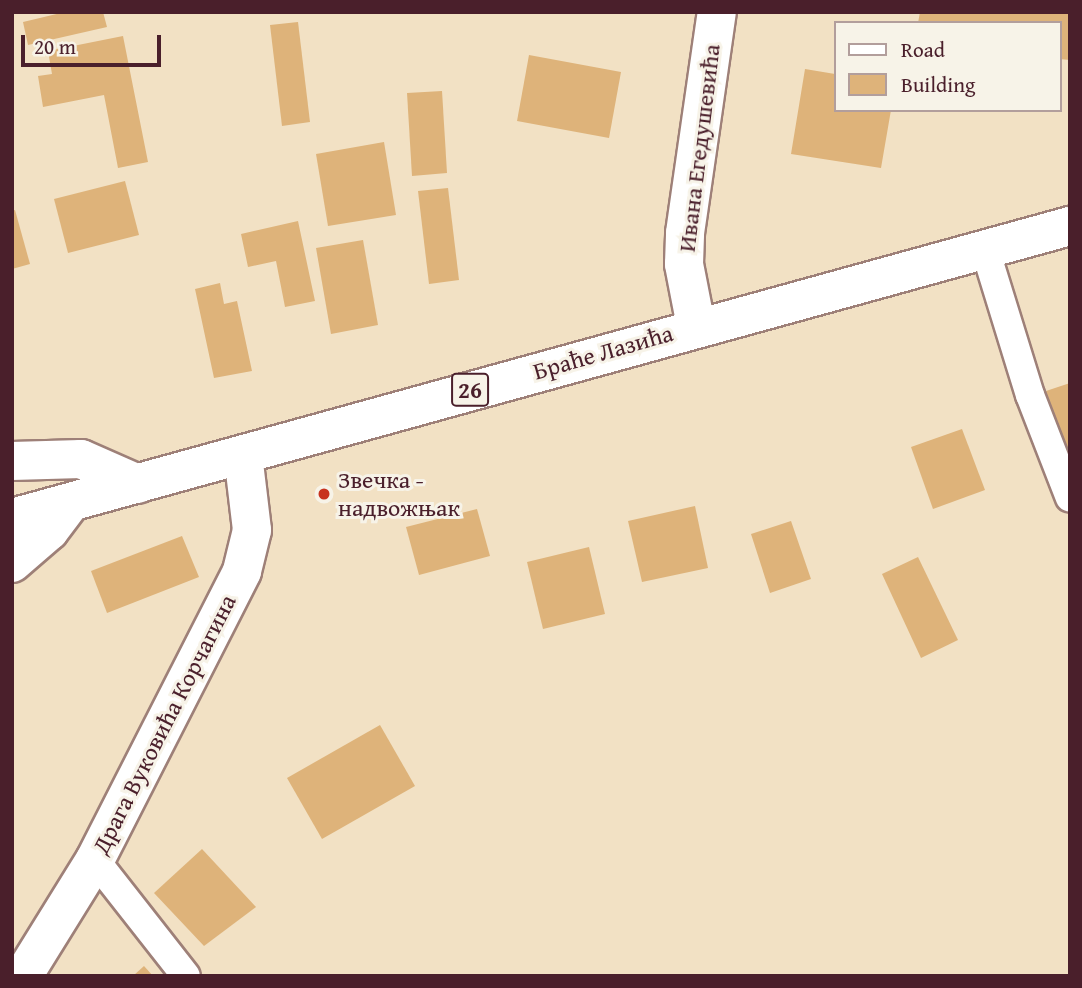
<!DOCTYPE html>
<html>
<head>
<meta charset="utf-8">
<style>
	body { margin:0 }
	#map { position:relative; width:1082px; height:988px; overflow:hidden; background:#f2e1c4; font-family:"Gentium Book Plus",serif }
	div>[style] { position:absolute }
	.building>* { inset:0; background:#deb37a }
	.roads { filter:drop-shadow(2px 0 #9e8078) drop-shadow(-2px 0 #9e8078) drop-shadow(0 2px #9e8078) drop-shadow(0 -2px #9e8078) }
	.lane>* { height:28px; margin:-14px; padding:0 14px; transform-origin:14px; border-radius:14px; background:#fff }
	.street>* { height:38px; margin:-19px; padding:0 19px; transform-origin:19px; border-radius:19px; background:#fff }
	.secondary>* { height:38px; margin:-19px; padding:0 19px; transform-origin:19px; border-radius:19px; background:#fff }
	.primary>* { height:38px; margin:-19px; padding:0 19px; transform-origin:19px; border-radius:19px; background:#fff }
	.dots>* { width:19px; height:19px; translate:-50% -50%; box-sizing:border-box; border:4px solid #f7f3e8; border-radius:50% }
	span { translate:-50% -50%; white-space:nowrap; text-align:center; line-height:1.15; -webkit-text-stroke:6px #f7f3e8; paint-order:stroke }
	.shield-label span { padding:2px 5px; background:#f7f3e8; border:2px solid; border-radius:5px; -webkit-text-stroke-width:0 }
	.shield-label { font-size:23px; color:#4a1f2b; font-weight:700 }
	.street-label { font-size:24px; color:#4a1f2b }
	.poi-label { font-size:24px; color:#4a1f2b }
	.left { translate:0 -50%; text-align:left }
	.frame { position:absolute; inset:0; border:14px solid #4a1f2b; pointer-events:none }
	.legend { position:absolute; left:834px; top:21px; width:228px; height:91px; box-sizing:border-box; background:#f7f3e8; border:2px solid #b29e9c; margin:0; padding:9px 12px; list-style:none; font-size:21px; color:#4a1f2b }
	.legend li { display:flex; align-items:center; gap:14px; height:35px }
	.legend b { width:35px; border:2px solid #b29e9c }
	.scale { position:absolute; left:21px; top:35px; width:140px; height:32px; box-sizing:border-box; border:4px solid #4a1f2b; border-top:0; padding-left:9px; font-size:21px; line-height:24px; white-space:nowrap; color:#4a1f2b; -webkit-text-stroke:5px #f7f3e8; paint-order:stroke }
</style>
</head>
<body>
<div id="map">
	<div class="building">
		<div style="clip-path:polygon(65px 12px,103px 12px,107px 27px,28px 45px,23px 22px)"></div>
		<div style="clip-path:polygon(920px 12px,1070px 12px,1070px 60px,1059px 59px,1059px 23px,918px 23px)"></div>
		<div style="clip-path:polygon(298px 22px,310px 122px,282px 126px,270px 25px)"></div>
		<div style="clip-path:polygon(123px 36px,148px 162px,118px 168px,104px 95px,43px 107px,38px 76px,52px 74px,48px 51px)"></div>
		<div style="clip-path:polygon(529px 55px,621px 72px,609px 138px,517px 121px)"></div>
		<div style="clip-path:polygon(805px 69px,835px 74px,835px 110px,891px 110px,881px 168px,791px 154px)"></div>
		<div style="clip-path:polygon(442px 91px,447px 173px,412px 176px,407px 93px)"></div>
		<div style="clip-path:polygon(384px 142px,396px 215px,328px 226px,316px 154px)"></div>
		<div style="clip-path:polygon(125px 181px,139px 235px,68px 253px,54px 199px)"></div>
		<div style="clip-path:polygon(448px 188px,459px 280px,429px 284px,418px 191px)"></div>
		<div style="clip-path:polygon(15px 210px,30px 264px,12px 269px,12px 211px)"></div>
		<div style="clip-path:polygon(298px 221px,315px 301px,285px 307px,276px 261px,248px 267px,241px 234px)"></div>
		<div style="clip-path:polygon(363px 240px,378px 325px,331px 334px,316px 248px)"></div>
		<div style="clip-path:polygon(220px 283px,224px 304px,237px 301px,252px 371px,214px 378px,195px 289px)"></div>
		<div style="clip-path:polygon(1070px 383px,1070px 464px,1034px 395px)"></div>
		<div style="clip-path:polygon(962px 429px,985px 490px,933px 509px,911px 447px)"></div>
		<div style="clip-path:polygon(695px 506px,708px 568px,642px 582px,628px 521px)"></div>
		<div style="clip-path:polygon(477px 509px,490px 556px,419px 575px,406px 527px)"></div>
		<div style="clip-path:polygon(791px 521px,811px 579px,770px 593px,751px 534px)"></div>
		<div style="clip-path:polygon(182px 536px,199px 577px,107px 613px,91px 571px)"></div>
		<div style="clip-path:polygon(589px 547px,605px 614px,543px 629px,527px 562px)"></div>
		<div style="clip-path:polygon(918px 557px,958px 640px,921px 658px,882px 574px)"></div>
		<div style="clip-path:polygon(380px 725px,415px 786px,322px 839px,287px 778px)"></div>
		<div style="clip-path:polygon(202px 849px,256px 907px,204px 946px,154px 893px)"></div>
		<div style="clip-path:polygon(144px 966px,153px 976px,133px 976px)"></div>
	</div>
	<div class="roads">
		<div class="lane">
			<div style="left:985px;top:249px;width:153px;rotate:72.9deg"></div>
			<div style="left:1030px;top:395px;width:110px;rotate:68.8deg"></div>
			<div style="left:95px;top:860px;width:147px;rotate:51.9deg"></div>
		</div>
		<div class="street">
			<div style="left:12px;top:461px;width:69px;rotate:-1.7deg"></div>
			<div style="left:81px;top:459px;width:62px;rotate:23.7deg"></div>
			<div style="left:12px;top:563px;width:49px;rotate:-40.9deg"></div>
			<div style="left:49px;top:531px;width:36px;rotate:-53deg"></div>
		</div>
		<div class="secondary">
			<div style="left:696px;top:326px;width:63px;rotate:-101deg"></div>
			<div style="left:684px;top:264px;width:31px;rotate:-88deg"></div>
			<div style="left:685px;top:233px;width:223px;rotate:-81.8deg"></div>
			<div style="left:23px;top:976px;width:137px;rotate:-58.2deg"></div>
			<div style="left:95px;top:860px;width:324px;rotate:-63deg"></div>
			<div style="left:242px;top:571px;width:42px;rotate:-76.3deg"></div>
			<div style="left:252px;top:530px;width:76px;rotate:-96.8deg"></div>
		</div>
		<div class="primary">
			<div style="left:12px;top:518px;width:1098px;rotate:-15.43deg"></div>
		</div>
	</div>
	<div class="dots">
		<div style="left:324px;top:494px;background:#c8321e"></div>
	</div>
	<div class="shield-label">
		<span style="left:470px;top:390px">26</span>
	</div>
	<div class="street-label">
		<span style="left:699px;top:148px;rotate:-83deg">Ивана Егедушевића</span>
		<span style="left:603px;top:352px;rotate:-16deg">Браће Лазића</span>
		<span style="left:164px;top:724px;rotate:-63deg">Драга Вуковића Корчагина</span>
	</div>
	<div class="poi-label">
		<span class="left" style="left:338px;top:494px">Звечка -<br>надвожњак</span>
	</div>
	<div class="frame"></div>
	<ul class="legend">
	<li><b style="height:9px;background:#fff"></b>Road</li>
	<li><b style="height:19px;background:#deb37a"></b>Building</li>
	</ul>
	<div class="scale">20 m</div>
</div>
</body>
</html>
